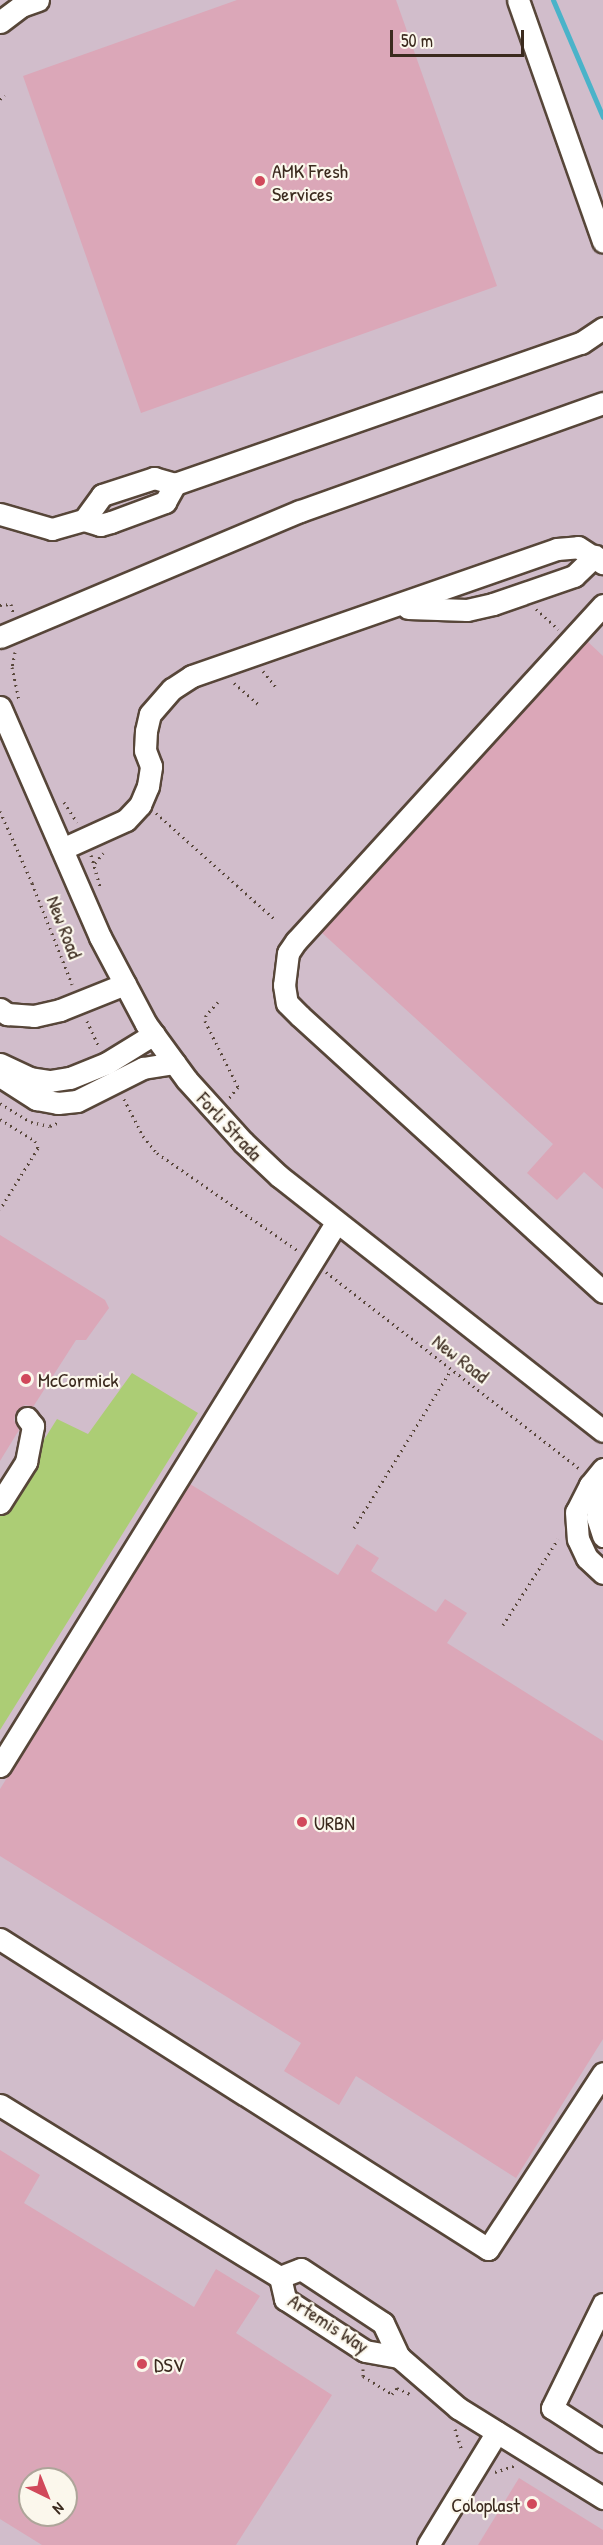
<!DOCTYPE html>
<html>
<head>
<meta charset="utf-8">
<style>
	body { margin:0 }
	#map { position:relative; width:603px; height:2545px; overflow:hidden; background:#f7e6d1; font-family:"Patrick Hand",sans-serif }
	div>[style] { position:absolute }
	.industrial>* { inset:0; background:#d1bdcb }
	.green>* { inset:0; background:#accd75 }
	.stream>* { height:5px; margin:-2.5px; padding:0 2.5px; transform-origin:2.5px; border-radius:2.5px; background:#4ab3c9 }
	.building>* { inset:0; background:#dba7b8 }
	.path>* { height:3px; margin-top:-1.5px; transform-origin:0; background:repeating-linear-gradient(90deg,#574639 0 1.5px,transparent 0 6px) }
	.roads { filter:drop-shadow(2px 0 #574639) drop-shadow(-2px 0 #574639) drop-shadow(0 2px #574639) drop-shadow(0 -2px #574639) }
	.minor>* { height:21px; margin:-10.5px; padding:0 10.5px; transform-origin:10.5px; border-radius:10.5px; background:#fff }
	.dots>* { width:16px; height:16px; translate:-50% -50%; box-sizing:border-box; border:3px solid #fbf7ec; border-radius:50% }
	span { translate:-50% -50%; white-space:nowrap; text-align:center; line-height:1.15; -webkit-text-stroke:4.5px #fbf7ec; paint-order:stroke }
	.poi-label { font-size:20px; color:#3b2a1e }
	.left { translate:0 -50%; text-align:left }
	.right { translate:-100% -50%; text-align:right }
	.street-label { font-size:20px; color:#3b2a1e }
	.north { position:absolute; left:18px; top:2467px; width:60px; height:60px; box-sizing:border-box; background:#fbf7ec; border:2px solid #aea59a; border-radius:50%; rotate:137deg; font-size:16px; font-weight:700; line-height:24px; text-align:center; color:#3b2a1e }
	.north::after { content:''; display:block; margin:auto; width:21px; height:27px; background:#d1495b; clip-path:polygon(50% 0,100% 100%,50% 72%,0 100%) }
	.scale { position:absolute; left:390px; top:30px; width:134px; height:27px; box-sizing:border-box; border:3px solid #3b2a1e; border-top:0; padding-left:8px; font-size:18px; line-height:21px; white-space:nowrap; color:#3b2a1e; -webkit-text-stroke:4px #fbf7ec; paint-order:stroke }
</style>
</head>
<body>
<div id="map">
	<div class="industrial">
		<div style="clip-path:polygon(evenodd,0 0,603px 0,603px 2545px,0 2545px,0 0,30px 2479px,66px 2479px,66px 2515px,30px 2515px,30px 2479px)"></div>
	</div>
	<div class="green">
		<div style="clip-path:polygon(132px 1373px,198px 1413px,0 1730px,0 1510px,57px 1419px,88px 1434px)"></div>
	</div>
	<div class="stream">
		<div style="left:553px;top:0;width:127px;rotate:66.9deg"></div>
	</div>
	<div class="building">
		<div style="clip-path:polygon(237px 0,396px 0,497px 286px,141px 413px,23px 76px)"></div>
		<div style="clip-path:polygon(587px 641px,603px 656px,603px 1189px,584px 1172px,557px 1200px,527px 1173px,553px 1144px,321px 932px)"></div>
		<div style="clip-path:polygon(0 1235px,105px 1300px,109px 1308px,86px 1340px,76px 1340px,33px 1407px,25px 1405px,16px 1412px,14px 1420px,19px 1430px,0 1461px)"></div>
		<div style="clip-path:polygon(190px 1484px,338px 1575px,357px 1544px,379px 1558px,371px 1571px,436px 1612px,445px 1599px,467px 1613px,447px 1643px,603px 1741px,603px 2039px,516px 2178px,356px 2076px,339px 2105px,284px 2071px,301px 2043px,0 1856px,0 1789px)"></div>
		<div style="clip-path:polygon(evenodd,0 2150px,40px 2175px,24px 2203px,194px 2307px,216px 2269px,260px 2296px,236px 2333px,332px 2395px,236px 2545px,42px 2545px,0 2519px,0 2150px,30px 2479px,66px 2479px,66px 2515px,30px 2515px,30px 2479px)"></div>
		<div style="clip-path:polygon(519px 2478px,603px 2530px,603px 2545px,478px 2545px)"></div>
	</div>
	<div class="path">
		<div style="left:0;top:99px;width:6px;rotate:-39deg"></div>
		<div style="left:0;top:605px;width:11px;rotate:-5deg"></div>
		<div style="left:11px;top:604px;width:8px;rotate:76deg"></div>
		<div style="left:536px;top:609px;width:30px;rotate:42deg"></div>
		<div style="left:15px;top:652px;width:15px;rotate:101deg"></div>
		<div style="left:12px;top:667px;width:35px;rotate:78deg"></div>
		<div style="left:263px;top:671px;width:21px;rotate:51deg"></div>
		<div style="left:234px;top:683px;width:32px;rotate:41deg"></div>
		<div style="left:64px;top:802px;width:24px;rotate:57deg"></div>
		<div style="left:0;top:811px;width:79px;rotate:66deg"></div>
		<div style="left:32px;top:883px;width:109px;rotate:68.4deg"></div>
		<div style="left:156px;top:813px;width:162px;rotate:41.8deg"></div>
		<div style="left:91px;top:855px;width:32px;rotate:74deg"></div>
		<div style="left:95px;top:863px;width:13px;rotate:-51deg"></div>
		<div style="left:218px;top:1002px;width:18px;rotate:133deg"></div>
		<div style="left:206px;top:1015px;width:6px;rotate:99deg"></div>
		<div style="left:205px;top:1021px;width:74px;rotate:63.4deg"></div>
		<div style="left:238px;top:1087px;width:14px;rotate:129deg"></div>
		<div style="left:87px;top:1021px;width:29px;rotate:65deg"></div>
		<div style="left:124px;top:1099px;width:42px;rotate:62.8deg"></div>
		<div style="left:143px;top:1136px;width:22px;rotate:51deg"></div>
		<div style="left:157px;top:1153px;width:170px;rotate:34.7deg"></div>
		<div style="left:0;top:1103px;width:36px;rotate:32deg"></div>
		<div style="left:31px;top:1122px;width:19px;rotate:12deg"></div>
		<div style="left:50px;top:1126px;width:8px;rotate:-23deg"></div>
		<div style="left:0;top:1119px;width:41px;rotate:32.2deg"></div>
		<div style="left:35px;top:1141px;width:8px;rotate:67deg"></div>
		<div style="left:38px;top:1148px;width:72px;rotate:121.9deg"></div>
		<div style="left:326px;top:1272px;width:320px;rotate:37.8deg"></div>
		<div style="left:354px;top:1528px;width:185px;rotate:-58.5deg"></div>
		<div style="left:503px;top:1625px;width:102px;rotate:-57.4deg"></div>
		<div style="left:363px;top:2369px;width:7px;rotate:90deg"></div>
		<div style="left:363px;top:2376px;width:34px;rotate:32deg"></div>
		<div style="left:392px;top:2394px;width:8px;rotate:-50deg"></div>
		<div style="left:397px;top:2388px;width:14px;rotate:25deg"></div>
		<div style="left:455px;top:2429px;width:23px;rotate:72deg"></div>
		<div style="left:495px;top:2472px;width:20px;rotate:-18deg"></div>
	</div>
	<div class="roads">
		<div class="minor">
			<div style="left:518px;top:0;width:256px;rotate:70.6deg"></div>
			<div style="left:0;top:22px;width:26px;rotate:-37deg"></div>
			<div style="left:21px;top:6px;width:18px;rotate:-19deg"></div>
			<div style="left:0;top:514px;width:54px;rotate:16.1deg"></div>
			<div style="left:52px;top:529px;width:33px;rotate:-16deg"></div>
			<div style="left:84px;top:520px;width:17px;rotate:17deg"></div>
			<div style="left:100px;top:525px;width:11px;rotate:-15deg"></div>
			<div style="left:111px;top:522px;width:58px;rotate:-20.3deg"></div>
			<div style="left:165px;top:502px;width:21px;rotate:-61deg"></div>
			<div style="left:175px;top:484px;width:430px;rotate:-19.2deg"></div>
			<div style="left:581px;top:343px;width:27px;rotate:-34deg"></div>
			<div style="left:84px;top:520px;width:31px;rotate:-54deg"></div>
			<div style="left:102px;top:495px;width:55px;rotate:-18.1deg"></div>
			<div style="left:154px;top:478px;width:22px;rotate:16deg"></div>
			<div style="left:603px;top:605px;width:455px;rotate:132.4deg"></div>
			<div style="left:296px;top:941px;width:14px;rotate:124deg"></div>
			<div style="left:288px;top:953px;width:32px;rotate:97deg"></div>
			<div style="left:284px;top:985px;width:18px;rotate:81deg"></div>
			<div style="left:287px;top:1003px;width:18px;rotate:45deg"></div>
			<div style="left:300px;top:1016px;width:410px;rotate:42.3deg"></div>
			<div style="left:408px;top:608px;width:59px;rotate:1.9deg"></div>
			<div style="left:467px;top:610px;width:27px;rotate:-13deg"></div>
			<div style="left:493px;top:604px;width:86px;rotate:-19.1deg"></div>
			<div style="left:574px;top:576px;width:29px;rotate:-44deg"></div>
			<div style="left:0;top:637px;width:325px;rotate:-22.8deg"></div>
			<div style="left:300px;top:511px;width:322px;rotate:-19.6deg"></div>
			<div style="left:0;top:707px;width:251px;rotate:66.5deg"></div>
			<div style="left:100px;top:937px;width:98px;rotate:62.1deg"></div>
			<div style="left:146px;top:1024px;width:69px;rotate:53.8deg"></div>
			<div style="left:187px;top:1080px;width:84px;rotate:47.9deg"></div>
			<div style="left:243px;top:1142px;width:50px;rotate:43.4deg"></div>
			<div style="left:279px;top:1176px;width:412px;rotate:38.2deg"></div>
			<div style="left:62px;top:849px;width:70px;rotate:-24.4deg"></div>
			<div style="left:126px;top:820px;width:21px;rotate:-47deg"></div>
			<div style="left:140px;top:805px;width:21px;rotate:-67deg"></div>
			<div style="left:148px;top:786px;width:20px;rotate:-81deg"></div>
			<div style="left:151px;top:766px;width:17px;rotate:-111deg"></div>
			<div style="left:145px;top:750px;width:19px;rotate:-87deg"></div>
			<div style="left:146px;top:731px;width:17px;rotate:-77deg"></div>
			<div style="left:150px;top:714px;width:33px;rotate:-49deg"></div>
			<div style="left:172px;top:689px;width:24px;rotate:-33deg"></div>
			<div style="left:192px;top:676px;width:386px;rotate:-19.2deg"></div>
			<div style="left:557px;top:549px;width:21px;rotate:-5deg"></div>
			<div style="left:578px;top:547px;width:30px;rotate:33deg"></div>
			<div style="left:0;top:1009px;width:9px;rotate:36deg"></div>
			<div style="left:7px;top:1014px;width:27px;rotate:4deg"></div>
			<div style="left:34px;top:1016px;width:27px;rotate:-13deg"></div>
			<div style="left:60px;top:1010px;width:70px;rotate:-21.8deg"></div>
			<div style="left:0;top:1064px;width:33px;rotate:25deg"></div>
			<div style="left:30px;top:1078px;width:20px;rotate:9deg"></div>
			<div style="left:50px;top:1081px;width:20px;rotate:-9deg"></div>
			<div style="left:70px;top:1078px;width:40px;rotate:-22deg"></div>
			<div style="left:107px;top:1063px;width:55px;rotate:-31.7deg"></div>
			<div style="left:0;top:1076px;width:43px;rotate:32.6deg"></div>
			<div style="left:36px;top:1099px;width:22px;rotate:10deg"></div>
			<div style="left:58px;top:1103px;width:19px;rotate:-6deg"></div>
			<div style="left:77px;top:1101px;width:74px;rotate:-26.6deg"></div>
			<div style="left:143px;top:1068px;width:32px;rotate:-9deg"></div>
			<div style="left:603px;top:1469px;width:21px;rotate:129deg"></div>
			<div style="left:590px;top:1485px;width:22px;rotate:63deg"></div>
			<div style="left:600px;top:1505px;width:12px;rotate:104deg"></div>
			<div style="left:597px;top:1517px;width:20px;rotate:72deg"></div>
			<div style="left:590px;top:1485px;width:30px;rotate:117deg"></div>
			<div style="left:576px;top:1512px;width:27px;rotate:86deg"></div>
			<div style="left:578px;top:1539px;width:21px;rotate:65deg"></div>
			<div style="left:587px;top:1558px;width:22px;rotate:43deg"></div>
			<div style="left:0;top:1503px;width:49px;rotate:-57.6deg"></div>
			<div style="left:26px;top:1462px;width:37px;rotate:-79deg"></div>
			<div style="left:33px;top:1426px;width:10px;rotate:-127deg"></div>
			<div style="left:0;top:1766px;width:639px;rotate:-58.25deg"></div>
			<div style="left:0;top:1939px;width:578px;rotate:32.43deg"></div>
			<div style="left:488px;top:2249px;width:210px;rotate:-56.8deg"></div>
			<div style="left:0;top:2105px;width:329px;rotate:31.6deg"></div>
			<div style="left:280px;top:2277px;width:23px;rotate:77deg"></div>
			<div style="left:285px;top:2299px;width:95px;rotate:33deg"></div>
			<div style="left:365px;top:2351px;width:35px;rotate:10deg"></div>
			<div style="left:399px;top:2357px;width:78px;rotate:40.8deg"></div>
			<div style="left:458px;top:2408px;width:171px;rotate:31.8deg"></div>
			<div style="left:280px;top:2277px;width:22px;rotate:-21deg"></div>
			<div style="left:301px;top:2269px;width:98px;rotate:33.4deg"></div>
			<div style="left:383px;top:2323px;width:38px;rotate:65deg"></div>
			<div style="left:603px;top:2304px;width:116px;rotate:116.1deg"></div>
			<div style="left:552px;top:2408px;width:61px;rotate:32.9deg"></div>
			<div style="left:428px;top:2545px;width:132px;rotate:-58.6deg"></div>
		</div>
	</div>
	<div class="dots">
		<div style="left:260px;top:181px;background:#d1495b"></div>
		<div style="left:26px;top:1379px;background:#d1495b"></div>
		<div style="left:302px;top:1822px;background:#d1495b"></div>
		<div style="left:142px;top:2364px;background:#d1495b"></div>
		<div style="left:532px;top:2504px;background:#d1495b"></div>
	</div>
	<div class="poi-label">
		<span class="left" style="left:272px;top:182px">AMK Fresh<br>Services</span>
		<span class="left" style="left:38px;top:1379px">McCormick</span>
		<span class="left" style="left:314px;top:1822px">URBN</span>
		<span class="left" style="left:154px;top:2364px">DSV</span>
		<span class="right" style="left:520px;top:2504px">Coloplast</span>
	</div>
	<div class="street-label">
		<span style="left:65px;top:927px;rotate:69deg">New Road</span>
		<span style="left:230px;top:1126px;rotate:47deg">Forli Strada</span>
		<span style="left:461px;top:1358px;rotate:38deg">New Road</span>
		<span style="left:329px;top:2323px;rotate:33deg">Artemis Way</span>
	</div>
	<div class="north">N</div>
	<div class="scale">50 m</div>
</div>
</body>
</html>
